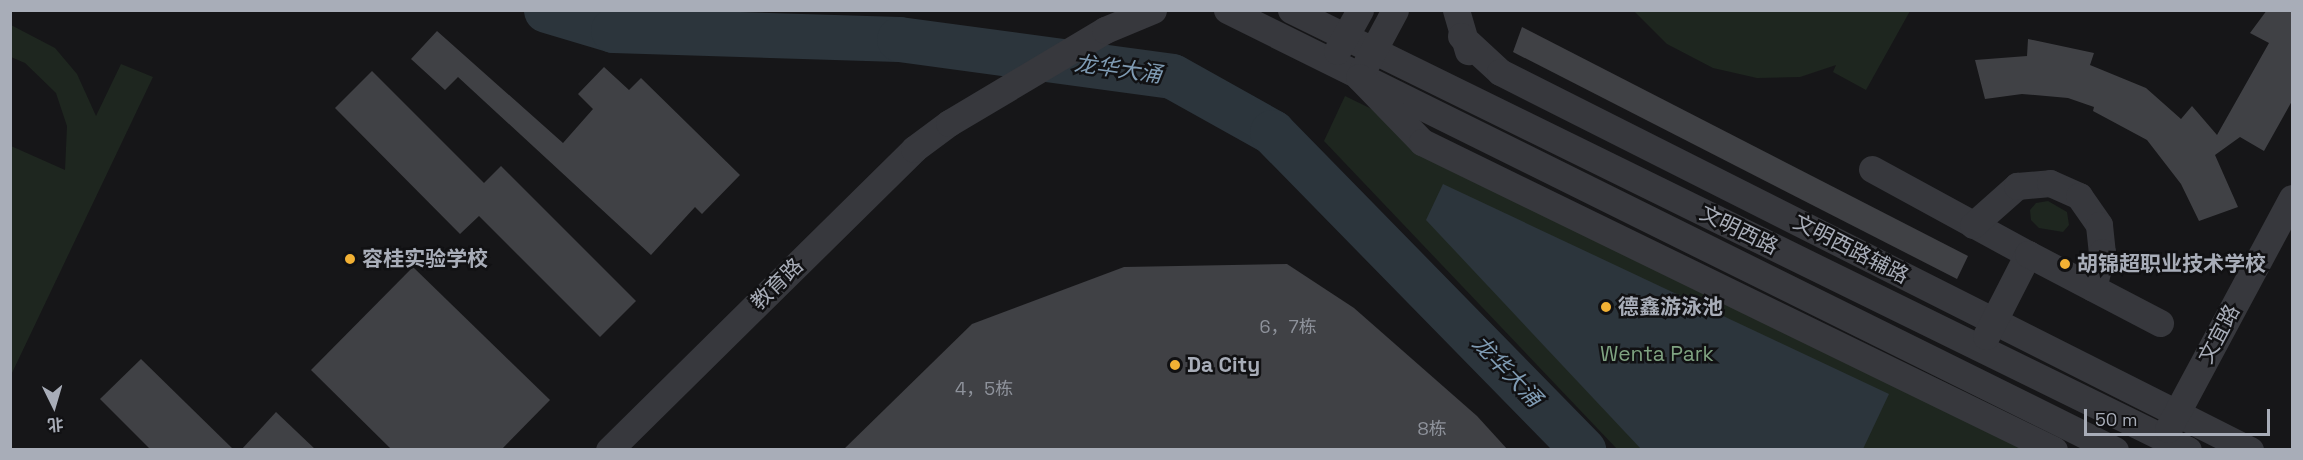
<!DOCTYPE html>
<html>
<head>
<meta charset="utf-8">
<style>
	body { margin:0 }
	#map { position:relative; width:2303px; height:460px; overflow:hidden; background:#161618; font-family:"Space Grotesk","Noto Sans SC",sans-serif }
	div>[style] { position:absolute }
	.green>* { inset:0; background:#1e261f }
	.water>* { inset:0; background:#2c353c }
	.river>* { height:45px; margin:-22.5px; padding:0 22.5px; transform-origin:22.5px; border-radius:22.5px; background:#2c353c }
	.building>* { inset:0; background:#404145 }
	.minor>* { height:27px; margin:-13.5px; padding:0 13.5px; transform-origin:13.5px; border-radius:13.5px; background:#37383d }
	.dots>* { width:16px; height:16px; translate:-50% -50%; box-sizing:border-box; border:3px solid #111113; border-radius:50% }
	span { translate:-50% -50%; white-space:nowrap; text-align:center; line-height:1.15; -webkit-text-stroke:5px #111113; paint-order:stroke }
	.number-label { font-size:18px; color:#8e929b }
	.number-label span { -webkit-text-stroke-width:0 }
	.street-label { font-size:21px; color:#a8adb8 }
	.poi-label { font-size:21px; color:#a8adb8; font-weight:700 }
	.left { translate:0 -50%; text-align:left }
	.park-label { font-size:21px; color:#7fa381 }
	.water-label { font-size:22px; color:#7f9bb3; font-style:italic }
	.frame { position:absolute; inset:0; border:12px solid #a8adb8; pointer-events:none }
	.north { position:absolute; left:24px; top:376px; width:60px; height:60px; -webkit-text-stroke:4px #111113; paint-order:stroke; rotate:175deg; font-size:16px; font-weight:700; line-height:24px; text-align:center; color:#a8adb8 }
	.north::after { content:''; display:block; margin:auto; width:21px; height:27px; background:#a8adb8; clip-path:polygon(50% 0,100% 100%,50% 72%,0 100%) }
	.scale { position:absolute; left:2084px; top:409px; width:186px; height:27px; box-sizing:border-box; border:3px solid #a8adb8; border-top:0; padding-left:8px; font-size:18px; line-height:21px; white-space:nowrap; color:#a8adb8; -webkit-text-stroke:4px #111113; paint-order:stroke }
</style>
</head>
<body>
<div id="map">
	<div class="green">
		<div style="clip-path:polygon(1634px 11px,1910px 11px,1866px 90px,1833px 72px,1836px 65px,1800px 77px,1757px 78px,1713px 68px,1667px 44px)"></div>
		<div style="clip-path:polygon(11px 25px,55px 48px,77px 74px,96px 116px,121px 64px,153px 77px,11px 375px,11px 146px,65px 170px,67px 126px,56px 93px,25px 63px,11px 57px)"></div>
		<div style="clip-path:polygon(1345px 96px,2069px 449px,1617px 449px,1324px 141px)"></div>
		<div style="clip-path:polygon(2048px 201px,2067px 212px,2069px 225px,2063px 232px,2039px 228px,2031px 220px,2030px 210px,2036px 203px)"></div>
	</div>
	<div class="water">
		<div style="clip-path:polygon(1443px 184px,1889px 394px,1863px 449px,1641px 449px,1426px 220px)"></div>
	</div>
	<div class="river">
		<div style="left:546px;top:10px;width:70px;rotate:16.6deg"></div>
		<div style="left:613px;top:30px;width:286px;rotate:1.8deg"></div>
		<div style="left:899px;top:39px;width:275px;rotate:7.7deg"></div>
		<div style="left:1172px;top:76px;width:115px;rotate:29.2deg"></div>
		<div style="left:1272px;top:132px;width:445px;rotate:45.6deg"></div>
	</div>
	<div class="building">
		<div style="clip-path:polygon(2267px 10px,2292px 10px,2292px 101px,2264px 151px,2240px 137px,2215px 155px,2238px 207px,2199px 221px,2181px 184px,2147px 140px,2093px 111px,2094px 107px,2068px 98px,2022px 94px,1985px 99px,1975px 60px,2027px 56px,2028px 39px,2094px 53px,2090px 65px,2146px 88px,2181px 119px,2192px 106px,2217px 135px,2269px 43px,2250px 33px)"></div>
		<div style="clip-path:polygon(1522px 27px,1968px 256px,1957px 279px,1513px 52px)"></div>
		<div style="clip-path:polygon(437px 31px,563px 143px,593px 109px,578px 94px,604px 67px,629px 90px,641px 78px,740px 175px,702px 214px,695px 207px,651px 255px,458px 77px,445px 90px,411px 59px)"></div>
		<div style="clip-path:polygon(372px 71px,484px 183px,501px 166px,636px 301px,600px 337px,479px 216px,460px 234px,335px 108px)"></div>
		<div style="clip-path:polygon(1287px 264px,1354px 308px,1477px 416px,1508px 450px,843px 450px,972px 324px,1124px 267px)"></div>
		<div style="clip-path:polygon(413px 267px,550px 400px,501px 450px,392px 450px,311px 370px)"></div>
		<div style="clip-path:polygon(141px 359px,234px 450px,151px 450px,100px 399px)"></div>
		<div style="clip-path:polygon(276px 412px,316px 450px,241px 450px)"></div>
	</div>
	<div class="minor">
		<div style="left:1227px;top:10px;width:991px;rotate:26.36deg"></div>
		<div style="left:1291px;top:10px;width:999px;rotate:26.13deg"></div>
		<div style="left:1395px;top:10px;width:76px;rotate:118.2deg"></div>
		<div style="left:1359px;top:77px;width:91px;rotate:45.9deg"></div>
		<div style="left:1422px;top:142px;width:703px;rotate:25.98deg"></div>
		<div style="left:1456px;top:10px;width:43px;rotate:73.7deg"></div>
		<div style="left:1461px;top:36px;width:53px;rotate:42.7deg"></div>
		<div style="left:1500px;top:72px;width:840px;rotate:26.75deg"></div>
		<div style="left:1337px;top:51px;width:47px;rotate:-60.7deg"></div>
		<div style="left:1872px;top:169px;width:178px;rotate:28.6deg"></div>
		<div style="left:1973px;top:225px;width:59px;rotate:-41.6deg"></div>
		<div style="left:2017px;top:186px;width:33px;rotate:-5deg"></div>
		<div style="left:2050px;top:183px;width:32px;rotate:24deg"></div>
		<div style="left:2079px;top:196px;width:35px;rotate:55deg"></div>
		<div style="left:2099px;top:225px;width:27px;rotate:84deg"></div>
		<div style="left:2102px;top:252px;width:37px;rotate:104deg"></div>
		<div style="left:1986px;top:336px;width:92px;rotate:-62.9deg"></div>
		<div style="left:2028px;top:254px;width:149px;rotate:27.6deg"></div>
		<div style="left:2168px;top:429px;width:262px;rotate:-61.8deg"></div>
		<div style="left:609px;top:450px;width:429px;rotate:-44.6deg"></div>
		<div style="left:914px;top:149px;width:44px;rotate:-36.6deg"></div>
		<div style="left:949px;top:123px;width:182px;rotate:-30.8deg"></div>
		<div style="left:1105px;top:30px;width:52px;rotate:-22.6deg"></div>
	</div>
	<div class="dots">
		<div style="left:350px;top:259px;background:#f2b134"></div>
		<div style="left:2065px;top:264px;background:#f2b134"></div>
		<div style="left:1606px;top:307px;background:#f2b134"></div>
		<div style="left:1175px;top:365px;background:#f2b134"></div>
	</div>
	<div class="number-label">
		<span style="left:1288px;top:327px">6，7栋</span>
		<span style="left:984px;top:389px">4，5栋</span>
		<span style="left:1432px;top:429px">8栋</span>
	</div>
	<div class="street-label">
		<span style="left:1739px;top:230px;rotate:26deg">文明西路</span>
		<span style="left:1851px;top:249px;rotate:27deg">文明西路辅路</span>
		<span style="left:777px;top:284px;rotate:-44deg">教育路</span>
		<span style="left:2219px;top:334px;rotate:-62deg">文宜路</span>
	</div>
	<div class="poi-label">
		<span class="left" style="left:362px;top:259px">容桂实验学校</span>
		<span class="left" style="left:2077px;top:264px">胡锦超职业技术学校</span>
		<span class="left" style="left:1618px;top:307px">德鑫游泳池</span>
		<span class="left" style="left:1187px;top:365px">Da City</span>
	</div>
	<div class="park-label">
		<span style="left:1657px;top:354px">Wenta Park</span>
	</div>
	<div class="water-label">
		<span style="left:1118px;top:69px;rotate:8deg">龙华大涌</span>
		<span style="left:1507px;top:371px;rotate:46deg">龙华大涌</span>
	</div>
	<div class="frame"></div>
	<div class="north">北</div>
	<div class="scale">50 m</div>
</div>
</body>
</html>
